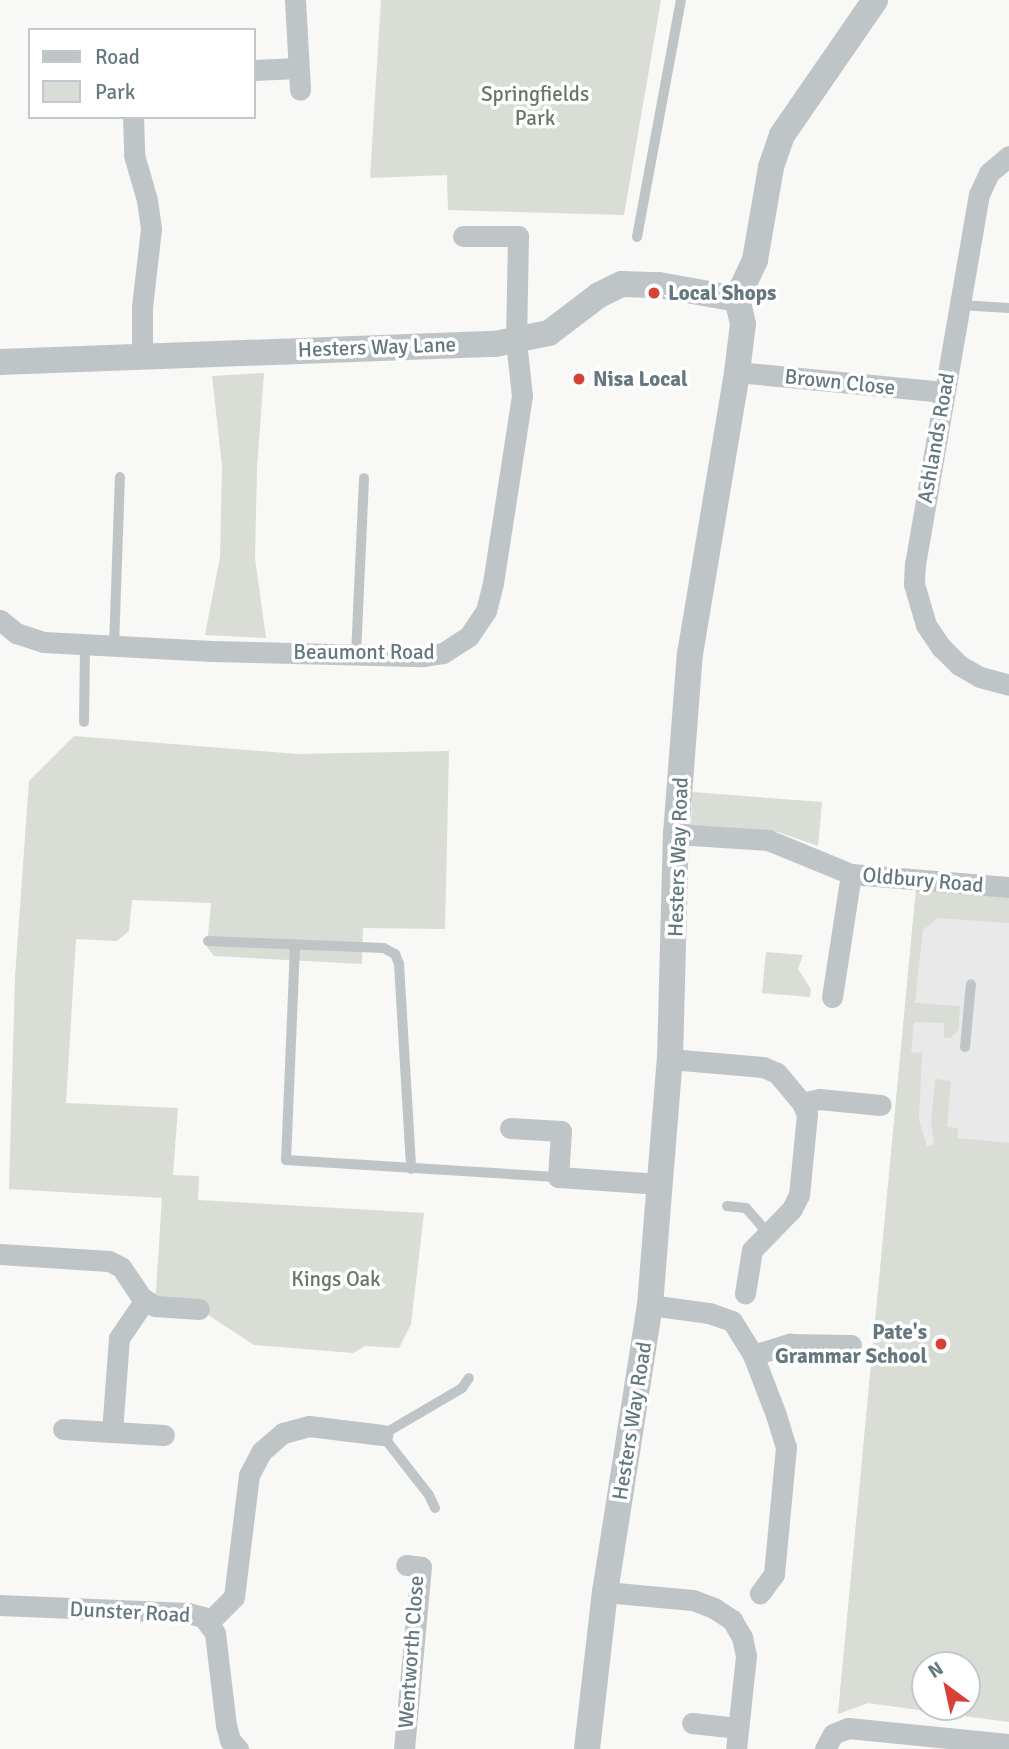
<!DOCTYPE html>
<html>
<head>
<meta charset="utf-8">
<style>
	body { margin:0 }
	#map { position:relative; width:1009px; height:1749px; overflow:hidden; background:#f8f8f6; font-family:Signika,sans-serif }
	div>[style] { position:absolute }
	.built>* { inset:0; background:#e9e9e9 }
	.green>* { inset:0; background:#d9ddd5 }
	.service>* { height:10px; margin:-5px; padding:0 5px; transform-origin:5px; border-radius:5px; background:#bfc5c7 }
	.minor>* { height:21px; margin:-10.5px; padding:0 10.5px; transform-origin:10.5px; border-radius:10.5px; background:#bfc5c7 }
	.tertiary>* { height:26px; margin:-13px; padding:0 13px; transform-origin:13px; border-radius:13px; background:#bfc5c7 }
	.dots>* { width:19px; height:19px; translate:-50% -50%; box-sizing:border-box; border:4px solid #fff; border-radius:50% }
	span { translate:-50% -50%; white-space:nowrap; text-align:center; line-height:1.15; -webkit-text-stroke:7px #fff; paint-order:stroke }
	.park-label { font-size:21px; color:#6a7763 }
	.poi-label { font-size:21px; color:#65787f; font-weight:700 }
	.left { translate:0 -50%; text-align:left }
	.right { translate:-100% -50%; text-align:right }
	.street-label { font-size:21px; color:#65787f }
	.legend { position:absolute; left:28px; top:28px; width:228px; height:91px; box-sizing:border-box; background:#fff; border:2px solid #c1c9cc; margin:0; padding:9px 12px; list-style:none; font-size:21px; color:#65787f }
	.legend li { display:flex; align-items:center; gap:14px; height:35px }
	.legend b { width:35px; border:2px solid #c1c9cc }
	.north { position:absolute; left:911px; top:1651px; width:70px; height:70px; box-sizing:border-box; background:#fff; border:2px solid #c1c9cc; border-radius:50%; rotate:327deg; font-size:19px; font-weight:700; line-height:28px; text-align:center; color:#65787f }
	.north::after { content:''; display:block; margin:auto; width:24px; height:32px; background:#d84135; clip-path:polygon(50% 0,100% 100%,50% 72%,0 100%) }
</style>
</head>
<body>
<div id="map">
	<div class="built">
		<div style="clip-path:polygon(evenodd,916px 889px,1009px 897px,1009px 1722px,868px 1703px,838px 1714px,916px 889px,925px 1665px,967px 1665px,967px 1707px,925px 1707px,925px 1665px)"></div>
	</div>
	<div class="green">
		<div style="clip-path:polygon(381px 0,661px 0,624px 215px,448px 210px,447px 175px,370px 178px)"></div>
		<div style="clip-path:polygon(264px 373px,257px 468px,255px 558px,266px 638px,205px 635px,220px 557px,222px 466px,212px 376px)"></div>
		<div style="clip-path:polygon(74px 736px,298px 754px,449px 751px,445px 929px,363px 928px,362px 964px,214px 956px,207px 947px,211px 903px,132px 900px,129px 931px,117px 941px,76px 939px,66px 1103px,178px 1108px,173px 1175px,199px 1176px,198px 1200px,424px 1213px,411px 1324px,399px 1348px,365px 1346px,353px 1353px,254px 1345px,199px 1309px,155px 1306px,162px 1198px,9px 1189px,15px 977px,29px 781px)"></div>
		<div style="clip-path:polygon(692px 792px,822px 802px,818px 846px,778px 832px,691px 825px)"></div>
		<div style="clip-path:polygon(evenodd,916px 889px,1009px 897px,1009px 923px,938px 918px,923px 930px,915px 1003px,960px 1006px,959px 1024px,958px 1031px,950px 1038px,944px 1038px,944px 1023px,914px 1022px,911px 1052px,922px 1053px,919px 1120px,927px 1147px,934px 1144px,931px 1122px,935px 1079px,951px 1081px,947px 1127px,958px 1128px,957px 1138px,1009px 1143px,1009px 1722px,868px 1703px,838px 1714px,916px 889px,925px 1665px,967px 1665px,967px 1707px,925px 1707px,925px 1665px)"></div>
		<div style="clip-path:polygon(766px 952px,803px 955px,798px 969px,811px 989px,810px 997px,762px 993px)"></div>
	</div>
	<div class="service">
		<div style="left:637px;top:237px;width:241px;rotate:-79.5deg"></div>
		<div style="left:959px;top:305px;width:50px;rotate:3.4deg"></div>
		<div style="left:114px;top:647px;width:170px;rotate:-88deg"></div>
		<div style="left:356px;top:655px;width:177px;rotate:-87.4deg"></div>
		<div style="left:84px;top:722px;width:76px;rotate:-89.2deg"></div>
		<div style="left:208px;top:941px;width:176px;rotate:2.3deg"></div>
		<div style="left:384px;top:948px;width:13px;rotate:29deg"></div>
		<div style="left:395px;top:954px;width:11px;rotate:68deg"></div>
		<div style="left:399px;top:964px;width:205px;rotate:86.6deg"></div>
		<div style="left:295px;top:946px;width:214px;rotate:92.4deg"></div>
		<div style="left:286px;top:1160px;width:273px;rotate:3.6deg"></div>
		<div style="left:965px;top:1047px;width:63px;rotate:-84.6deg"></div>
		<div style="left:727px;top:1206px;width:19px;rotate:6deg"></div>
		<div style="left:746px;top:1208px;width:33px;rotate:49deg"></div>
		<div style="left:435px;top:1508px;width:14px;rotate:-115deg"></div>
		<div style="left:429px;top:1495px;width:76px;rotate:-128.1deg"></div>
		<div style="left:382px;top:1435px;width:93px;rotate:-30.4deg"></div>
		<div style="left:462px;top:1388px;width:12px;rotate:-55deg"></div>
	</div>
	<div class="minor">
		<div style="left:295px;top:0;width:90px;rotate:86.8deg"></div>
		<div style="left:254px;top:70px;width:44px;rotate:-2.6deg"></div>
		<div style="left:133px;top:117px;width:38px;rotate:88deg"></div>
		<div style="left:134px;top:155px;width:47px;rotate:73.9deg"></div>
		<div style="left:147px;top:200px;width:29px;rotate:82deg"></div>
		<div style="left:151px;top:229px;width:79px;rotate:96.6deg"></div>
		<div style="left:142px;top:307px;width:50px;rotate:90deg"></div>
		<div style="left:1009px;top:156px;width:26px;rotate:140deg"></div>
		<div style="left:989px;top:173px;width:23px;rotate:115deg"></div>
		<div style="left:979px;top:194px;width:375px;rotate:99.8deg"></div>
		<div style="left:915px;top:563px;width:21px;rotate:93deg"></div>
		<div style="left:914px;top:584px;width:43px;rotate:73.7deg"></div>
		<div style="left:926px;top:625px;width:27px;rotate:56deg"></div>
		<div style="left:941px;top:647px;width:25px;rotate:45deg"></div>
		<div style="left:959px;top:665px;width:24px;rotate:30deg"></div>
		<div style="left:980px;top:677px;width:30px;rotate:15deg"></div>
		<div style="left:737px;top:372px;width:208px;rotate:5.5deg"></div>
		<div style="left:0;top:620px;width:21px;rotate:39deg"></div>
		<div style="left:16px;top:633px;width:29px;rotate:18deg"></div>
		<div style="left:44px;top:642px;width:168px;rotate:3.1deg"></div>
		<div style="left:212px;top:651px;width:212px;rotate:1.4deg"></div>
		<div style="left:424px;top:656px;width:19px;rotate:-9deg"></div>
		<div style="left:443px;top:653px;width:31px;rotate:-33deg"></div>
		<div style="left:469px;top:636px;width:30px;rotate:-56deg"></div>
		<div style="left:486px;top:611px;width:29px;rotate:-76deg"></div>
		<div style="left:493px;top:583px;width:189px;rotate:-81.2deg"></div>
		<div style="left:522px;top:396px;width:55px;rotate:-96.2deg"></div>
		<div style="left:516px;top:341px;width:105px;rotate:-88.9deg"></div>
		<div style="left:518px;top:236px;width:55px;rotate:180deg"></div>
		<div style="left:676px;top:834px;width:92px;rotate:3.7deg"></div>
		<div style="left:768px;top:840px;width:90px;rotate:22.3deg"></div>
		<div style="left:851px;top:874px;width:159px;rotate:4.7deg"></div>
		<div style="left:832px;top:997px;width:124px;rotate:-81.2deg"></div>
		<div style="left:670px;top:1059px;width:93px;rotate:4.9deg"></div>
		<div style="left:763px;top:1067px;width:15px;rotate:23deg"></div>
		<div style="left:777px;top:1073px;width:39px;rotate:50deg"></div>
		<div style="left:802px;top:1103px;width:12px;rotate:66deg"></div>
		<div style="left:807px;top:1114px;width:81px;rotate:95.6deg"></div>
		<div style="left:799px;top:1195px;width:16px;rotate:117deg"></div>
		<div style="left:792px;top:1209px;width:57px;rotate:134.3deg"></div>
		<div style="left:752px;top:1250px;width:44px;rotate:99.2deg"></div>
		<div style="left:802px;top:1103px;width:17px;rotate:-13deg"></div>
		<div style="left:819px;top:1099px;width:62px;rotate:5.5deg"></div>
		<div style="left:510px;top:1128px;width:51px;rotate:3.4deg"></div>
		<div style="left:561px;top:1131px;width:46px;rotate:93.7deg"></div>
		<div style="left:558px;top:1177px;width:102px;rotate:3.9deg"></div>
		<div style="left:0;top:1254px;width:109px;rotate:3.7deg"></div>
		<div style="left:109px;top:1261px;width:13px;rotate:27deg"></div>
		<div style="left:121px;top:1267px;width:36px;rotate:56deg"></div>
		<div style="left:141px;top:1297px;width:17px;rotate:33deg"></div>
		<div style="left:155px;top:1306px;width:44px;rotate:3.9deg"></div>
		<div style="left:145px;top:1300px;width:46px;rotate:124.4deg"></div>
		<div style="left:119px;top:1338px;width:94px;rotate:94.3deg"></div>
		<div style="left:112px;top:1432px;width:52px;rotate:3.3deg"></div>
		<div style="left:650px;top:1305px;width:60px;rotate:7.7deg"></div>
		<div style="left:709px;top:1313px;width:24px;rotate:19deg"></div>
		<div style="left:732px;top:1321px;width:40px;rotate:58deg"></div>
		<div style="left:753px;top:1355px;width:64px;rotate:69deg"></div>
		<div style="left:776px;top:1415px;width:34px;rotate:73deg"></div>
		<div style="left:786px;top:1447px;width:128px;rotate:95.4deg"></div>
		<div style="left:774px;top:1574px;width:24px;rotate:126deg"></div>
		<div style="left:753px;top:1355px;width:39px;rotate:-17deg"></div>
		<div style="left:790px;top:1344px;width:61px;rotate:0.9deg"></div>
		<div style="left:63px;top:1429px;width:49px;rotate:3.5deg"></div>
		<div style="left:605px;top:1592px;width:88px;rotate:5.2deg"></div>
		<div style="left:693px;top:1600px;width:22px;rotate:21deg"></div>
		<div style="left:714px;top:1608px;width:22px;rotate:34deg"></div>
		<div style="left:732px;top:1620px;width:20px;rotate:60deg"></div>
		<div style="left:742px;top:1637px;width:19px;rotate:78deg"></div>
		<div style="left:746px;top:1656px;width:94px;rotate:96.1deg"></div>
		<div style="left:0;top:1605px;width:188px;rotate:2.4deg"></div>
		<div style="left:188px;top:1613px;width:16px;rotate:15deg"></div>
		<div style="left:203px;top:1617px;width:20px;rotate:53deg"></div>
		<div style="left:215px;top:1633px;width:93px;rotate:83.2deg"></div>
		<div style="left:226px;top:1725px;width:16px;rotate:75deg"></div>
		<div style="left:230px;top:1740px;width:12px;rotate:48deg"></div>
		<div style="left:209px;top:1622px;width:35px;rotate:-45deg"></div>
		<div style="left:234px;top:1597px;width:123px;rotate:-83deg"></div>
		<div style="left:249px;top:1475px;width:27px;rotate:-62deg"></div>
		<div style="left:262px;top:1451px;width:28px;rotate:-41deg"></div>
		<div style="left:283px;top:1433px;width:27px;rotate:-15deg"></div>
		<div style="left:309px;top:1426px;width:74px;rotate:7deg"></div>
		<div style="left:692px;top:1723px;width:46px;rotate:6.2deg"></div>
		<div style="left:404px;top:1749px;width:183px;rotate:-84.7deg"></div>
		<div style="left:421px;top:1567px;width:15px;rotate:-172deg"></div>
		<div style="left:825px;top:1749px;width:17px;rotate:-62deg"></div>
		<div style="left:833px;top:1734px;width:16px;rotate:-22deg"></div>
		<div style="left:848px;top:1728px;width:162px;rotate:5.7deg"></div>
	</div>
	<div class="tertiary">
		<div style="left:0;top:362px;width:495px;rotate:-2.1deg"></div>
		<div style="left:495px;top:344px;width:55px;rotate:-11.5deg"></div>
		<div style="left:549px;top:333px;width:63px;rotate:-37.2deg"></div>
		<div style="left:599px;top:295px;width:25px;rotate:-26deg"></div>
		<div style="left:622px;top:284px;width:37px;rotate:2deg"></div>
		<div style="left:659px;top:285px;width:79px;rotate:10.2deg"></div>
		<div style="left:587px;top:1749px;width:158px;rotate:-83.5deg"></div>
		<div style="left:605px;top:1592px;width:291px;rotate:-81.1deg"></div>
		<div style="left:650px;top:1305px;width:247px;rotate:-85.4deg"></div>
		<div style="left:670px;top:1059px;width:225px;rotate:-88.5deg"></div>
		<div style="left:676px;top:834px;width:181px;rotate:-85.6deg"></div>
		<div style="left:690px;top:654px;width:286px;rotate:-80.5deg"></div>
		<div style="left:737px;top:372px;width:48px;rotate:-82.9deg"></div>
		<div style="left:743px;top:324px;width:26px;rotate:-103deg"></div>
		<div style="left:737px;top:299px;width:43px;rotate:-65.2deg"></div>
		<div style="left:755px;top:260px;width:94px;rotate:-80.2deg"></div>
		<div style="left:771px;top:167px;width:34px;rotate:-71deg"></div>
		<div style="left:782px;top:135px;width:164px;rotate:-55.4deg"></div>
	</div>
	<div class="dots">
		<div style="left:654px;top:293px;background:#d84135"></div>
		<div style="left:579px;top:379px;background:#d84135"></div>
		<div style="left:941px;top:1344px;background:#d84135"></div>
	</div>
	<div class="park-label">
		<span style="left:535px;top:106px">Springfields<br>Park</span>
		<span style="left:336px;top:1279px">Kings Oak</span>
	</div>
	<div class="poi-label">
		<span class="left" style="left:668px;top:293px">Local Shops</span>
		<span class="left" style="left:593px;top:379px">Nisa Local</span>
		<span class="right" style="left:927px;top:1344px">Pate's<br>Grammar School</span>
	</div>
	<div class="street-label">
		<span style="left:377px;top:347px;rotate:-2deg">Hesters Way Lane</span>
		<span style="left:840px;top:382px;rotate:6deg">Brown Close</span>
		<span style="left:936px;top:438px;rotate:-80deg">Ashlands Road</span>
		<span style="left:364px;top:652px">Beaumont Road</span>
		<span style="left:678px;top:857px;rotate:-88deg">Hesters Way Road</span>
		<span style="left:923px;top:880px;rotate:5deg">Oldbury Road</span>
		<span style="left:632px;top:1421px;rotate:-81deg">Hesters Way Road</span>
		<span style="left:130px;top:1612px;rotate:3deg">Dunster Road</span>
		<span style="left:411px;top:1652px;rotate:-86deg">Wentworth Close</span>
	</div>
	<ul class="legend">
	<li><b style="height:9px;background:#bfc5c7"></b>Road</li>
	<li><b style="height:19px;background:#d9ddd5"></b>Park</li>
	</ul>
	<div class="north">N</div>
</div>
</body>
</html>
